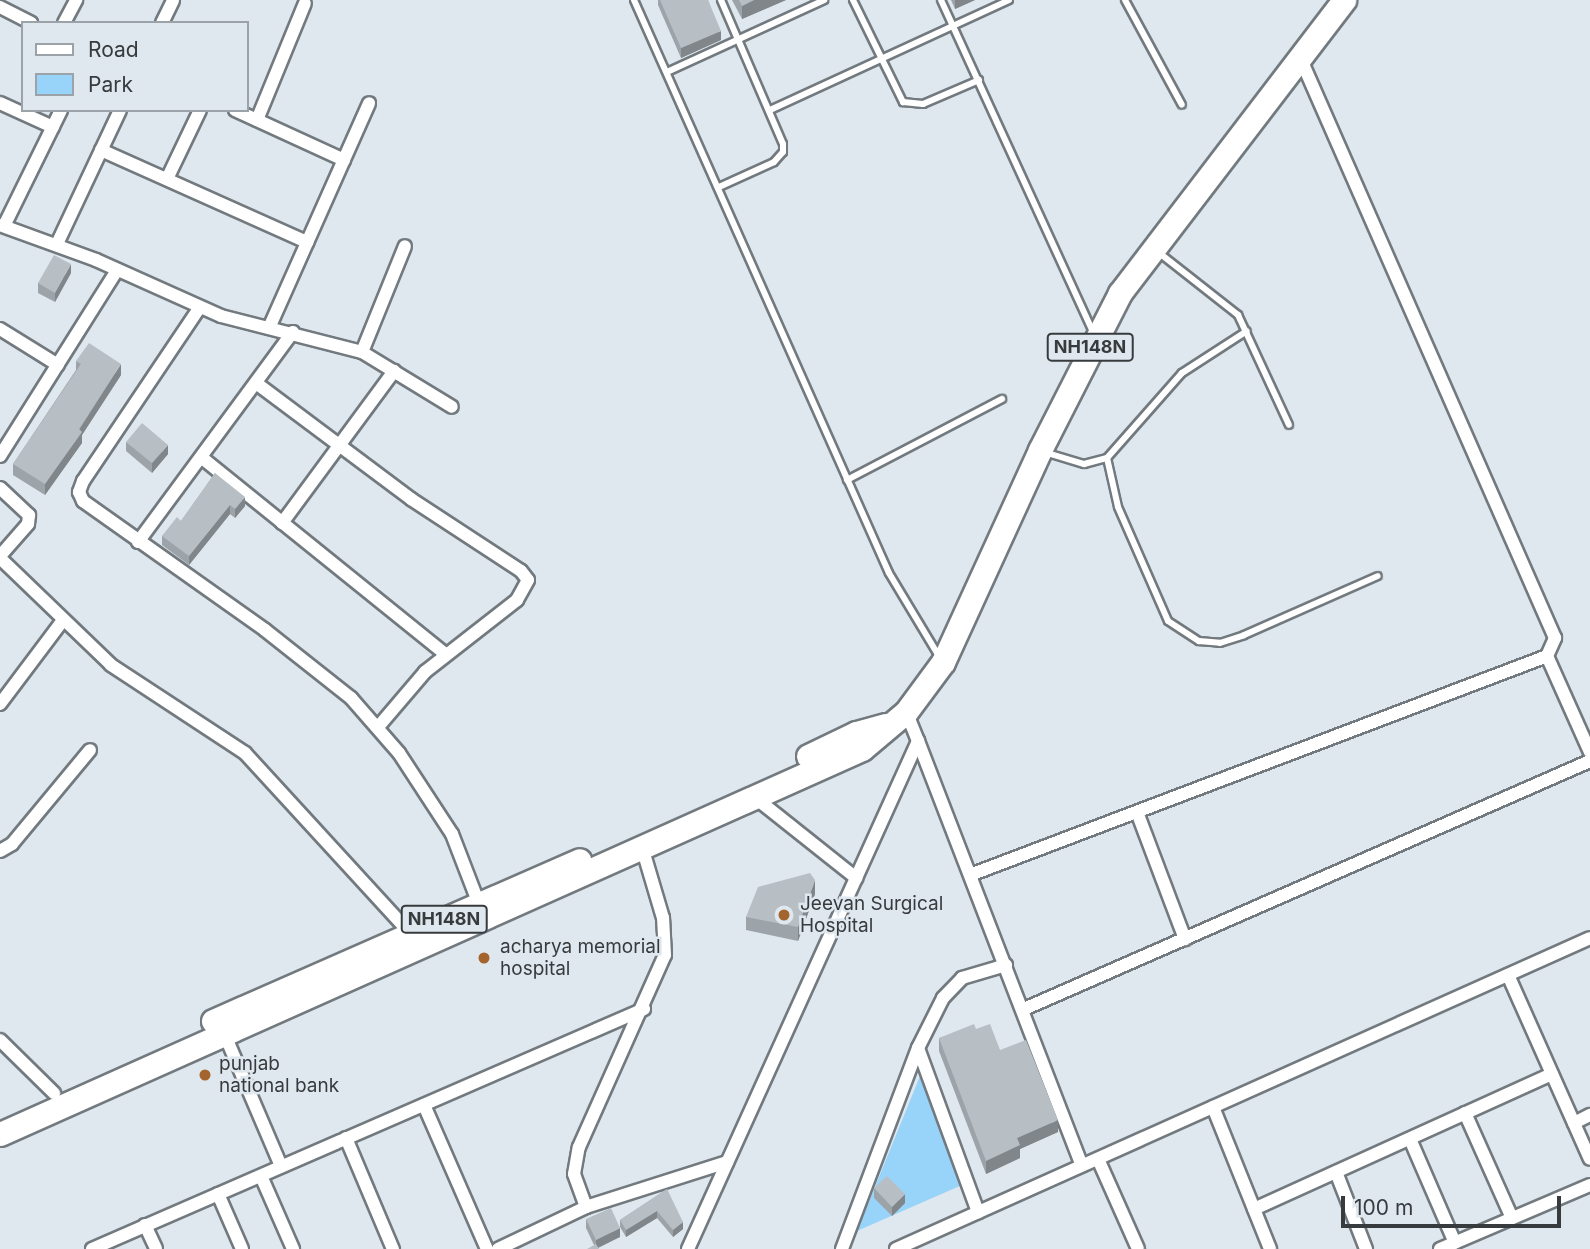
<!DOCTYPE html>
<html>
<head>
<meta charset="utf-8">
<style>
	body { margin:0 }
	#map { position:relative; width:1590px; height:1249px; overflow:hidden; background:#dfe8ee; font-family:Inter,sans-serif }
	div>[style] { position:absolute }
	.green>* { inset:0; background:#98d3fa }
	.roads { filter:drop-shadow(2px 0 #727a7f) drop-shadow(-2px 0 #727a7f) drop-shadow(0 2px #727a7f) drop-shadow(0 -2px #727a7f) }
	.lane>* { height:6px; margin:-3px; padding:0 3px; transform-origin:3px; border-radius:3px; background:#fff }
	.street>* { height:12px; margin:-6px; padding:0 6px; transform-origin:6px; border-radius:6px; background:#fff }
	.highway>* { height:23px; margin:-11.5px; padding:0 11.5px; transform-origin:11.5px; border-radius:11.5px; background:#fff }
	.wall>* { inset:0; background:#9da4a9 }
	.shaded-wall>* { inset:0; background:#80868a }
	.building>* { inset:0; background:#b7bfc5 }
	.dots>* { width:19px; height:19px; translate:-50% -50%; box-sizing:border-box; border:4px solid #dfe8ee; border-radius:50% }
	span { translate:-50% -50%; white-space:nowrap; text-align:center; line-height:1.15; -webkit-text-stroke:5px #dfe8ee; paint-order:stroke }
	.shield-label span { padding:2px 5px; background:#dfe8ee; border:2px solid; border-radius:5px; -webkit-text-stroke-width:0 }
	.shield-label { font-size:18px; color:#383b3e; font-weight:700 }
	.poi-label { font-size:19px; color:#383b3e }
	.left { translate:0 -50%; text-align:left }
	.legend { position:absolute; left:21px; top:21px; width:228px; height:91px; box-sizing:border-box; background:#dfe8ee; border:2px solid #9ca3a8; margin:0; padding:9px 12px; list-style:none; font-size:21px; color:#383b3e }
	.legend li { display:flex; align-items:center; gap:14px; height:35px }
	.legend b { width:35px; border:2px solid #9ca3a8 }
	.scale { position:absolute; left:1341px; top:1196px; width:220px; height:32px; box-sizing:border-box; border:4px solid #383b3e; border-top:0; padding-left:9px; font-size:21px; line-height:24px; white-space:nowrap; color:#383b3e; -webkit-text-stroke:5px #dfe8ee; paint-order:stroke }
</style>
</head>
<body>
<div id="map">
	<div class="green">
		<div style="clip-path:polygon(922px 1071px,962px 1185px,857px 1231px)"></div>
	</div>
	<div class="roads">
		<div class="lane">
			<div style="left:634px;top:0;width:627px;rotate:66.01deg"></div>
			<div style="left:889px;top:573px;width:99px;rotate:59deg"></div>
			<div style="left:853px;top:0;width:114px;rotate:63.9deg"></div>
			<div style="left:903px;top:102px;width:20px;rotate:6deg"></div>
			<div style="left:923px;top:104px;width:61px;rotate:-23.2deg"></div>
			<div style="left:941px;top:0;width:365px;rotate:65.4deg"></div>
			<div style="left:1125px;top:0;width:119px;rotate:61.5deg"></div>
			<div style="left:667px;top:72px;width:173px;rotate:-24.6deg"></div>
			<div style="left:770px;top:110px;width:263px;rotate:-24.7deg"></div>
			<div style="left:719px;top:187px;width:60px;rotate:-24.4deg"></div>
			<div style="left:774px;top:162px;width:13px;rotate:-48deg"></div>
			<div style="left:783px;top:152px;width:8px;rotate:-90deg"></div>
			<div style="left:783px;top:144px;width:157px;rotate:-113.3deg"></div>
			<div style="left:1158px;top:252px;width:102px;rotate:38.2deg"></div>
			<div style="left:1238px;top:315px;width:121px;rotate:65.1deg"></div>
			<div style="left:1044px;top:452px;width:42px;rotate:16.7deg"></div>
			<div style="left:1084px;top:464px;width:24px;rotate:-15deg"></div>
			<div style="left:1107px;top:458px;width:113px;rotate:-48.6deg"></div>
			<div style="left:1182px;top:373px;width:77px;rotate:-32.9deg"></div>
			<div style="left:1107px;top:458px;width:50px;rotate:77.3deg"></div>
			<div style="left:1118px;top:507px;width:124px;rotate:66.3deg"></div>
			<div style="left:1168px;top:621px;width:37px;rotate:33deg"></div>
			<div style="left:1199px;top:641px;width:21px;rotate:5deg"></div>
			<div style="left:1220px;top:643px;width:25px;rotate:-18deg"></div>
			<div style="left:1244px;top:635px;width:146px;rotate:-23.8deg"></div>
			<div style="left:847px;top:480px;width:175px;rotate:-27.6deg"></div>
		</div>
		<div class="street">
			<div style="left:0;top:7px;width:35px;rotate:27deg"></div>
			<div style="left:64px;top:23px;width:26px;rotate:-62deg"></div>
			<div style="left:162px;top:23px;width:25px;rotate:-64deg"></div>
			<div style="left:0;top:103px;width:58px;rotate:24.4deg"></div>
			<div style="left:235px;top:110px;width:120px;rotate:24.6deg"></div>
			<div style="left:257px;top:120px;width:126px;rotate:-67.7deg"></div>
			<div style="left:101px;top:150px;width:226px;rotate:24.1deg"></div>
			<div style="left:167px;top:179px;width:76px;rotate:-64.4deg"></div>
			<div style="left:0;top:225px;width:102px;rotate:20deg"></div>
			<div style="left:96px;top:260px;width:137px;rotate:24.1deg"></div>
			<div style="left:221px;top:316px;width:146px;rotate:14.3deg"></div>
			<div style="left:362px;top:352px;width:105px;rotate:31.4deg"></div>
			<div style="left:4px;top:226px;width:129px;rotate:-63.8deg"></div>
			<div style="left:57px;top:244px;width:148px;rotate:-64.8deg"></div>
			<div style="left:200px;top:307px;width:210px;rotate:123.9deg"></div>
			<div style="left:83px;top:481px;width:12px;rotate:110deg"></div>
			<div style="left:79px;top:492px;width:10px;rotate:66deg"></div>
			<div style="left:83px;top:501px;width:223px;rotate:35.3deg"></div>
			<div style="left:265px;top:630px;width:110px;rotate:38.3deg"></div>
			<div style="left:351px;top:698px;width:73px;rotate:48.9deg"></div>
			<div style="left:399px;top:753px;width:97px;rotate:56.8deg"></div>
			<div style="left:452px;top:834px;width:75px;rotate:68.9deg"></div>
			<div style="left:269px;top:328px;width:246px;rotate:-66deg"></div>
			<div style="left:0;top:329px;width:68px;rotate:31.8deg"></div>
			<div style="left:362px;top:352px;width:114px;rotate:-67.9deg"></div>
			<div style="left:256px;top:383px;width:194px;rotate:36.8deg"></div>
			<div style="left:411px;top:499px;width:131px;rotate:33.2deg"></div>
			<div style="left:521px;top:571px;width:11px;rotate:52deg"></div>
			<div style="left:528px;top:580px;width:23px;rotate:119deg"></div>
			<div style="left:517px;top:600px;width:117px;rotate:142deg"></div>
			<div style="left:425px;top:672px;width:72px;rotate:130.5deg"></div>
			<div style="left:0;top:456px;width:220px;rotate:-57.8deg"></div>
			<div style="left:201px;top:457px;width:314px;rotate:38.9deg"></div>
			<div style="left:0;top:488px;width:40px;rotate:43deg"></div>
			<div style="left:29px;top:515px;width:9px;rotate:96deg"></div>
			<div style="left:28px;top:524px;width:43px;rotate:131.2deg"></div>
			<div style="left:282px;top:523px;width:189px;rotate:-53.6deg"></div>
			<div style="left:138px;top:542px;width:261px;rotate:-53.6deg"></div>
			<div style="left:0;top:558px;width:154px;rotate:43.9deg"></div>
			<div style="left:111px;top:665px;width:160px;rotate:33.3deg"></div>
			<div style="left:245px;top:753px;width:246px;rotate:47.5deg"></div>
			<div style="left:1547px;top:656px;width:105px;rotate:65.9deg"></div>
			<div style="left:0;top:704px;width:105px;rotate:-53.1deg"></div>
			<div style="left:918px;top:741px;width:455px;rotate:68.9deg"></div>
			<div style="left:753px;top:796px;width:132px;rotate:38.5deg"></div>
			<div style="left:1137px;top:812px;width:136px;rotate:69.3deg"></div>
			<div style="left:0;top:851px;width:14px;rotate:-30deg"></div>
			<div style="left:12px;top:844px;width:122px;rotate:-50.3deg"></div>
			<div style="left:970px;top:875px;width:617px;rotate:-20.78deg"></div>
			<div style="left:1547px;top:656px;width:20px;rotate:-66deg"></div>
			<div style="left:1555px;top:638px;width:637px;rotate:-113.71deg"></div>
			<div style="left:1508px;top:975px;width:201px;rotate:66deg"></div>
			<div style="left:1024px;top:1009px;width:618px;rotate:-23.66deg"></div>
			<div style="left:224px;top:1033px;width:145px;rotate:66.8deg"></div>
			<div style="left:0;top:1040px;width:76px;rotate:44.5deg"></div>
			<div style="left:918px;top:1048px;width:175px;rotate:69.9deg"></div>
			<div style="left:424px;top:1105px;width:157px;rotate:66.4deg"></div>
			<div style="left:1213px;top:1107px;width:153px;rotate:68.1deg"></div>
			<div style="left:1465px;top:1113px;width:115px;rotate:65.9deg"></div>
			<div style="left:1574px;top:1123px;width:18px;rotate:-27deg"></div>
			<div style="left:346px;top:1138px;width:121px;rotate:67.1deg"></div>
			<div style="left:1410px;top:1139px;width:113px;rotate:66.6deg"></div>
			<div style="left:1098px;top:1159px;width:98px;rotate:66deg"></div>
			<div style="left:1336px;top:1172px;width:83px;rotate:68.7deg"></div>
			<div style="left:261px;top:1176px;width:80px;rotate:66.3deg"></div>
			<div style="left:218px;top:1194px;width:60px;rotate:66.4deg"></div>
			<div style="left:586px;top:1207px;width:35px;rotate:-110deg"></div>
			<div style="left:574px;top:1174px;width:27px;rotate:-80deg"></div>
			<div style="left:579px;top:1147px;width:210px;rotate:-65.9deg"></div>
			<div style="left:665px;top:955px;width:37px;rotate:-93deg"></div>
			<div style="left:663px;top:918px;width:74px;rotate:-106.5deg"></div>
			<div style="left:1254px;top:1209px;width:327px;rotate:-24.4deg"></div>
			<div style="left:145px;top:1225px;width:26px;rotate:65deg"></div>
			<div style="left:92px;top:1249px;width:602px;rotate:-23.5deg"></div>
			<div style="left:498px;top:1249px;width:98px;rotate:-25.5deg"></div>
			<div style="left:586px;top:1207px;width:148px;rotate:-17.7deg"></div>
			<div style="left:688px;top:1249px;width:558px;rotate:-65.64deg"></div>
			<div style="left:918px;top:741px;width:31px;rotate:-112deg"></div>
			<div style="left:842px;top:1249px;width:215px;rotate:-69.3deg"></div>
			<div style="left:918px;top:1048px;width:56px;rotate:-63.4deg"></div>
			<div style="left:943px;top:998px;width:28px;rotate:-46deg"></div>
			<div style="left:962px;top:978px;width:46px;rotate:-16.5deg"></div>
			<div style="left:896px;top:1249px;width:760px;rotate:-24.14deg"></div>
			<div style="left:1440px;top:1249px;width:163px;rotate:-23.1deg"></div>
		</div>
		<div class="highway">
			<div style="left:808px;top:756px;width:53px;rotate:-25.6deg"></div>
			<div style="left:856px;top:733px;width:31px;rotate:-15deg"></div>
			<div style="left:213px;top:1021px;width:400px;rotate:-23.7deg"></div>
			<div style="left:0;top:1134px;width:944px;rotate:-24.07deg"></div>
			<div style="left:862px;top:749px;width:57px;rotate:-40.1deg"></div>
			<div style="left:906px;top:712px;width:62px;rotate:-53.5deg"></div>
			<div style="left:943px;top:662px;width:233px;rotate:-65.4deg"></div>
			<div style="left:1040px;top:450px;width:176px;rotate:-63deg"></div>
			<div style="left:1120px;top:293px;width:369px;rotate:-52.6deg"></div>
		</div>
	</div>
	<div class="wall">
		<div style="clip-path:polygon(658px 0,708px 0,721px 40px,681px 58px,658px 5px)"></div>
		<div style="clip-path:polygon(732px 0,786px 0,742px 19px)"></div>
		<div style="clip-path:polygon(951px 0,975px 0,955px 9px)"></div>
		<div style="clip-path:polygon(71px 273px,55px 302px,38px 293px,38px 283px)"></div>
		<div style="clip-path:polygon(76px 361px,121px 375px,82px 435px,82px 443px,45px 495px,13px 475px,13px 464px,76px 370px)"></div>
		<div style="clip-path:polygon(126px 442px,168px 454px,152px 473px,126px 451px)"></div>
		<div style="clip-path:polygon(215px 473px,245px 506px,235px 518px,230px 514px,189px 565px,162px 545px,162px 536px,181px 521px)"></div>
		<div style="clip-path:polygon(815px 894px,798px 941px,746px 930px,746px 917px)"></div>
		<div style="clip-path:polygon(976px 1029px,1000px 1050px,1058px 1132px,1020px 1149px,1020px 1158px,986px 1174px,939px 1051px,939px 1038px)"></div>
		<div style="clip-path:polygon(874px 1188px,905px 1203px,892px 1216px,874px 1198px)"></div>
		<div style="clip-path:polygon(667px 1189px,683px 1229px,673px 1237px,657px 1218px,626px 1237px,620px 1227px,620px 1220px)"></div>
		<div style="clip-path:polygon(586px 1219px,620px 1237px,594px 1245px,586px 1228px)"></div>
	</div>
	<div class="shaded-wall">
		<div style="clip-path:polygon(754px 0,786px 0,742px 19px,742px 6px)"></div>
		<div style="clip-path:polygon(955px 0,975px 0,955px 9px)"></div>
		<div style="clip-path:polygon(721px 31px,721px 40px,681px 58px,681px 48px)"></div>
		<div style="clip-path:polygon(71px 264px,71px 273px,55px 302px,55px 293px)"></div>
		<div style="clip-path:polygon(121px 364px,121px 375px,82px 435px,82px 443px,45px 495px,45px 484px)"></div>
		<div style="clip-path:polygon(168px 445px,168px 454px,152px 473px,152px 463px)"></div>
		<div style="clip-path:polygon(245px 497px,245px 506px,235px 518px,235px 509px)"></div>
		<div style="clip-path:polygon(230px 505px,230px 514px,189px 565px,189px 556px)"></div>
		<div style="clip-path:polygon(815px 880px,815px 894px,798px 941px,798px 927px)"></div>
		<div style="clip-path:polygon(1058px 1120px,1058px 1132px,1020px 1149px,1020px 1158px,986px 1174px,986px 1161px,1017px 1138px)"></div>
		<div style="clip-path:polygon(905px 1194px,905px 1203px,892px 1216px,892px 1207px)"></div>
		<div style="clip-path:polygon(657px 1211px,657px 1218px,626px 1237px,626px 1230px)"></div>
		<div style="clip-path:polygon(683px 1222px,683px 1229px,673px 1237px,673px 1230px)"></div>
		<div style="clip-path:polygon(620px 1228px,620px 1237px,596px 1249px,596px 1240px)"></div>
	</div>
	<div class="building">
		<div style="clip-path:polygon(660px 0,708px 0,721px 31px,681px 48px)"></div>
		<div style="clip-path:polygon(739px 0,754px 0,742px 6px)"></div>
		<div style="clip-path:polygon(54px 255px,71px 264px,55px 293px,38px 283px)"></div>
		<div style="clip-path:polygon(89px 343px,121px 364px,79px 429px,82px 432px,45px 484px,13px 464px,81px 364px,76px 361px)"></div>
		<div style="clip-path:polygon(142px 423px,168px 445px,152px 463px,126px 442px)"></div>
		<div style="clip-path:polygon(215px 473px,245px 497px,235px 509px,230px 505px,189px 556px,162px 536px,177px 517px,181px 521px)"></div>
		<div style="clip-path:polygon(810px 873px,815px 880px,798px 927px,746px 917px,758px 887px)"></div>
		<div style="clip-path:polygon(974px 1024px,976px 1029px,990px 1024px,1000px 1050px,1026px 1040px,1058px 1120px,1017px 1138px,1020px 1145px,986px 1161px,939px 1038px)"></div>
		<div style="clip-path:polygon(887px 1176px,905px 1194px,892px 1207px,874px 1188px)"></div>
		<div style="clip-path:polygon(667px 1189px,683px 1222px,673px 1230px,657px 1211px,626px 1230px,620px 1220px)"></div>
		<div style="clip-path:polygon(611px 1208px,620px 1228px,596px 1240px,586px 1219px)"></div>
		<div style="clip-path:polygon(596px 1244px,599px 1249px,587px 1249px)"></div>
	</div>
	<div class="dots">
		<div style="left:784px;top:915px;background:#a4642d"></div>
		<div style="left:484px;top:958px;background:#a4642d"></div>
		<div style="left:205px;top:1075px;background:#a4642d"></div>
	</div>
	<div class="shield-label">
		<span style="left:1090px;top:347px">NH148N</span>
		<span style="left:444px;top:919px">NH148N</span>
	</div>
	<div class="poi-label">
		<span class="left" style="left:800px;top:915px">Jeevan Surgical<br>Hospital</span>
		<span class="left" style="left:500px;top:958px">acharya memorial<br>hospital</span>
		<span class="left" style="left:219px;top:1075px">punjab<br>national bank</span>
	</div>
	<ul class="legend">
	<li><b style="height:9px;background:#fff"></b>Road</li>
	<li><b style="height:19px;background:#98d3fa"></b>Park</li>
	</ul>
	<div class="scale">100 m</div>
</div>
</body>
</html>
